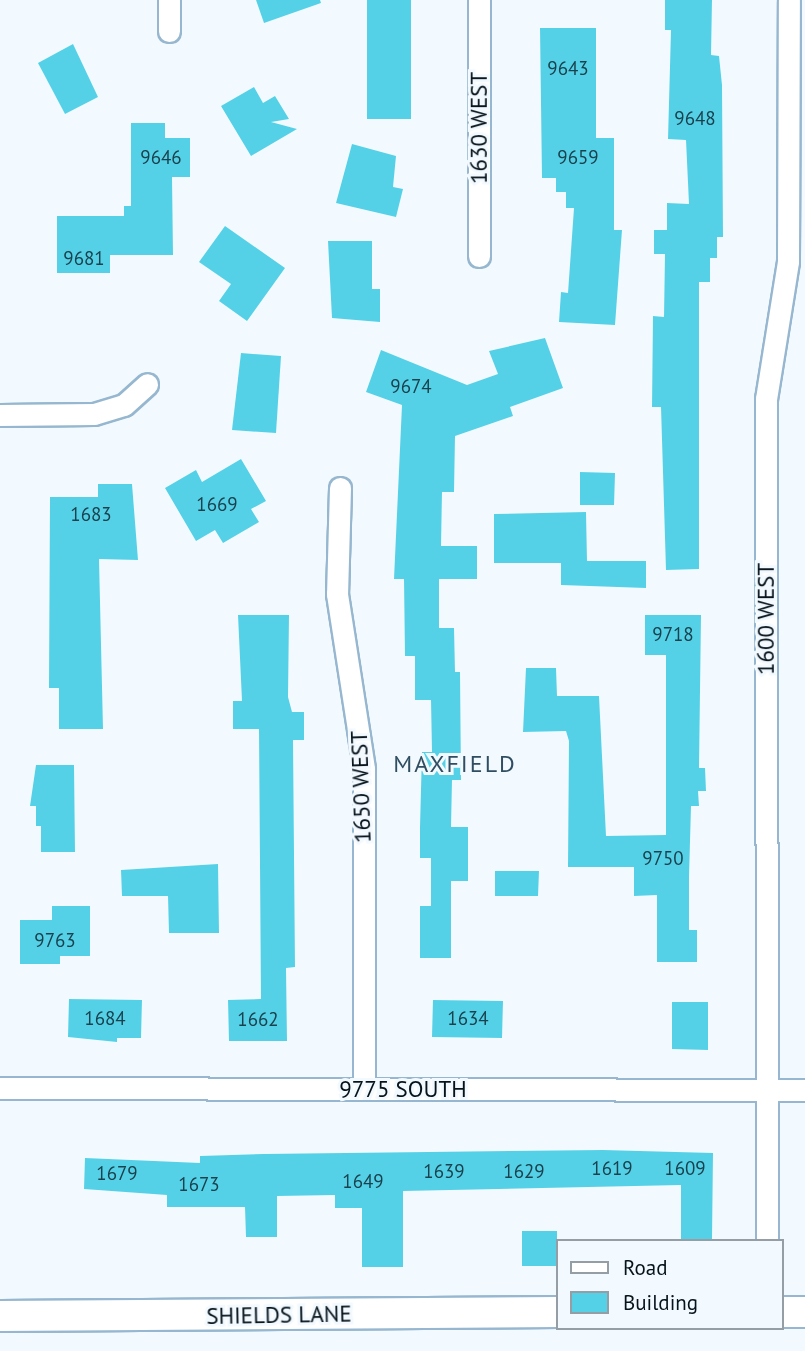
<!DOCTYPE html>
<html>
<head>
<meta charset="utf-8">
<style>
	body { margin:0 }
	#map { position:relative; width:805px; height:1351px; overflow:hidden; background:#f3faff; font-family:"PT Sans",sans-serif }
	div>[style] { position:absolute }
	.building>* { inset:0; background:#55d1e7 }
	.roads { filter:drop-shadow(2px 0 #96b7cf) drop-shadow(-2px 0 #96b7cf) drop-shadow(0 2px #96b7cf) drop-shadow(0 -2px #96b7cf) }
	.minor>* { height:21px; margin:-10.5px; padding:0 10.5px; transform-origin:10.5px; border-radius:10.5px; background:#fff }
	.secondary>* { height:30px; margin:-15px; padding:0 15px; transform-origin:15px; border-radius:15px; background:#fff }
	span { translate:-50% -50%; white-space:nowrap; text-align:center; line-height:1.15; -webkit-text-stroke:6px #f3faff; paint-order:stroke }
	.number-label { font-size:19px; color:#1a424e }
	.number-label span { -webkit-text-stroke-width:0 }
	.street-label { font-size:23px; color:#06131b }
	.neighbourhood-label { font-size:24px; color:#304e62; letter-spacing:2px }
	.legend { position:absolute; left:556px; top:1239px; width:228px; height:91px; box-sizing:border-box; background:#f3faff; border:2px solid #949ea4; margin:0; padding:9px 12px; list-style:none; font-size:21px; color:#06131b }
	.legend li { display:flex; align-items:center; gap:14px; height:35px }
	.legend b { width:35px; border:2px solid #949ea4 }
</style>
</head>
<body>
<div id="map">
	<div class="building">
		<div style="clip-path:polygon(256px 0,320px 0,321px 3px,264px 23px)"></div>
		<div style="clip-path:polygon(367px 0,411px 0,411px 119px,367px 119px)"></div>
		<div style="clip-path:polygon(665px 0,712px 0,711px 55px,719px 56px,722px 85px,723px 237px,717px 237px,717px 258px,710px 258px,710px 282px,699px 282px,699px 569px,666px 570px,661px 407px,652px 407px,653px 316px,664px 317px,665px 254px,654px 254px,654px 230px,667px 230px,667px 203px,689px 204px,686px 140px,668px 139px,671px 30px,665px 30px)"></div>
		<div style="clip-path:polygon(540px 28px,596px 28px,596px 138px,614px 138px,614px 230px,622px 230px,615px 325px,559px 322px,561px 292px,568px 293px,574px 208px,566px 208px,566px 192px,556px 192px,556px 178px,542px 178px)"></div>
		<div style="clip-path:polygon(73px 44px,98px 97px,65px 114px,38px 63px)"></div>
		<div style="clip-path:polygon(254px 87px,263px 103px,275px 96px,289px 119px,271px 122px,297px 129px,251px 156px,221px 106px)"></div>
		<div style="clip-path:polygon(131px 123px,165px 123px,165px 138px,190px 138px,190px 177px,172px 177px,173px 255px,110px 255px,110px 273px,57px 273px,57px 216px,124px 216px,124px 206px,131px 206px)"></div>
		<div style="clip-path:polygon(352px 144px,396px 156px,393px 187px,403px 189px,396px 217px,336px 203px)"></div>
		<div style="clip-path:polygon(225px 226px,285px 268px,247px 321px,219px 301px,231px 284px,199px 262px)"></div>
		<div style="clip-path:polygon(328px 241px,372px 241px,372px 289px,380px 289px,380px 322px,332px 318px)"></div>
		<div style="clip-path:polygon(545px 338px,563px 388px,510px 407px,513px 416px,455px 436px,454px 492px,442px 492px,441px 546px,477px 546px,477px 579px,439px 579px,439px 628px,454px 628px,455px 672px,460px 672px,461px 780px,452px 780px,451px 827px,468px 827px,468px 881px,451px 881px,451px 958px,420px 958px,420px 906px,431px 906px,431px 858px,420px 858px,420px 827px,422px 752px,432px 752px,431px 700px,415px 700px,415px 656px,405px 656px,404px 579px,394px 579px,402px 405px,366px 392px,381px 350px,467px 385px,498px 374px,489px 351px)"></div>
		<div style="clip-path:polygon(241px 353px,281px 356px,276px 433px,232px 430px)"></div>
		<div style="clip-path:polygon(241px 459px,266px 501px,251px 509px,259px 522px,223px 543px,215px 530px,196px 541px,165px 488px,196px 470px,202px 482px)"></div>
		<div style="clip-path:polygon(580px 472px,615px 473px,614px 505px,580px 505px)"></div>
		<div style="clip-path:polygon(98px 484px,132px 484px,138px 560px,99px 559px,103px 729px,59px 729px,59px 688px,49px 688px,50px 497px,98px 497px)"></div>
		<div style="clip-path:polygon(586px 512px,587px 561px,646px 561px,646px 588px,561px 585px,561px 563px,494px 563px,494px 514px)"></div>
		<div style="clip-path:polygon(238px 615px,289px 615px,288px 697px,292px 712px,304px 712px,304px 740px,293px 740px,295px 967px,286px 968px,287px 1041px,229px 1041px,228px 1000px,261px 999px,259px 729px,233px 729px,233px 701px,242px 701px)"></div>
		<div style="clip-path:polygon(645px 615px,701px 615px,699px 768px,705px 768px,706px 791px,698px 791px,699px 806px,691px 806px,689px 877px,689px 930px,697px 930px,697px 962px,657px 962px,657px 895px,634px 896px,634px 867px,568px 867px,569px 741px,566px 731px,523px 732px,526px 668px,556px 668px,557px 696px,599px 696px,606px 836px,666px 835px,666px 655px,645px 655px)"></div>
		<div style="clip-path:polygon(36px 765px,74px 765px,75px 852px,41px 852px,41px 826px,36px 826px,36px 806px,30px 806px)"></div>
		<div style="clip-path:polygon(218px 864px,219px 933px,169px 933px,168px 896px,122px 896px,121px 870px)"></div>
		<div style="clip-path:polygon(495px 871px,539px 871px,538px 896px,495px 896px)"></div>
		<div style="clip-path:polygon(52px 906px,90px 906px,90px 956px,60px 956px,60px 964px,20px 964px,20px 920px,52px 920px)"></div>
		<div style="clip-path:polygon(69px 999px,142px 1000px,141px 1038px,117px 1038px,117px 1042px,68px 1037px)"></div>
		<div style="clip-path:polygon(433px 1000px,503px 1001px,502px 1038px,432px 1037px)"></div>
		<div style="clip-path:polygon(672px 1002px,708px 1002px,708px 1050px,672px 1049px)"></div>
		<div style="clip-path:polygon(603px 1150px,713px 1153px,712px 1239px,681px 1239px,681px 1185px,403px 1191px,403px 1267px,362px 1267px,362px 1208px,335px 1208px,335px 1195px,277px 1196px,277px 1237px,246px 1237px,245px 1207px,167px 1207px,167px 1195px,84px 1189px,85px 1158px,200px 1163px,200px 1156px,263px 1154px)"></div>
		<div style="clip-path:polygon(522px 1231px,557px 1231px,557px 1266px,522px 1266px)"></div>
	</div>
	<div class="roads">
		<div class="minor">
			<div style="left:479px;top:0;width:256px;rotate:90deg"></div>
			<div style="left:169px;top:31px;width:31px;rotate:-90deg"></div>
			<div style="left:0;top:415px;width:94px;rotate:-0.6deg"></div>
			<div style="left:94px;top:414px;width:31px;rotate:-17deg"></div>
			<div style="left:124px;top:405px;width:31px;rotate:-42deg"></div>
			<div style="left:340px;top:488px;width:106px;rotate:91.6deg"></div>
			<div style="left:337px;top:594px;width:177px;rotate:81.2deg"></div>
			<div style="left:364px;top:769px;width:320px;rotate:90deg"></div>
			<div style="left:0;top:1088px;width:805px;rotate:0.14deg"></div>
			<div style="left:767px;top:1241px;width:842px;rotate:-90.07deg"></div>
			<div style="left:766px;top:399px;width:140px;rotate:-80.9deg"></div>
			<div style="left:788px;top:261px;width:261px;rotate:-89.8deg"></div>
		</div>
		<div class="secondary">
			<div style="left:782px;top:1312px;width:23px"></div>
			<div style="left:0;top:1316px;width:558px;rotate:-0.41deg"></div>
		</div>
	</div>
	<div class="number-label">
		<span style="left:568px;top:69px">9643</span>
		<span style="left:695px;top:119px">9648</span>
		<span style="left:161px;top:158px">9646</span>
		<span style="left:578px;top:158px">9659</span>
		<span style="left:84px;top:259px">9681</span>
		<span style="left:411px;top:387px">9674</span>
		<span style="left:217px;top:505px">1669</span>
		<span style="left:91px;top:515px">1683</span>
		<span style="left:673px;top:635px">9718</span>
		<span style="left:663px;top:859px">9750</span>
		<span style="left:55px;top:941px">9763</span>
		<span style="left:105px;top:1019px">1684</span>
		<span style="left:468px;top:1019px">1634</span>
		<span style="left:258px;top:1020px">1662</span>
		<span style="left:612px;top:1169px">1619</span>
		<span style="left:685px;top:1169px">1609</span>
		<span style="left:444px;top:1172px">1639</span>
		<span style="left:524px;top:1172px">1629</span>
		<span style="left:117px;top:1174px">1679</span>
		<span style="left:363px;top:1182px">1649</span>
		<span style="left:199px;top:1185px">1673</span>
	</div>
	<div class="street-label">
		<span style="left:479px;top:128px;rotate:-90deg">1630 WEST</span>
		<span style="left:766px;top:619px;rotate:-90deg">1600 WEST</span>
		<span style="left:361px;top:787px;rotate:-92deg">1650 WEST</span>
		<span style="left:403px;top:1089px">9775 SOUTH</span>
		<span style="left:279px;top:1315px;rotate:-1deg">SHIELDS LANE</span>
	</div>
	<div class="neighbourhood-label">
		<span style="left:455px;top:764px">MAXFIELD</span>
	</div>
	<ul class="legend">
	<li><b style="height:9px;background:#fff"></b>Road</li>
	<li><b style="height:19px;background:#55d1e7"></b>Building</li>
	</ul>
</div>
</body>
</html>
